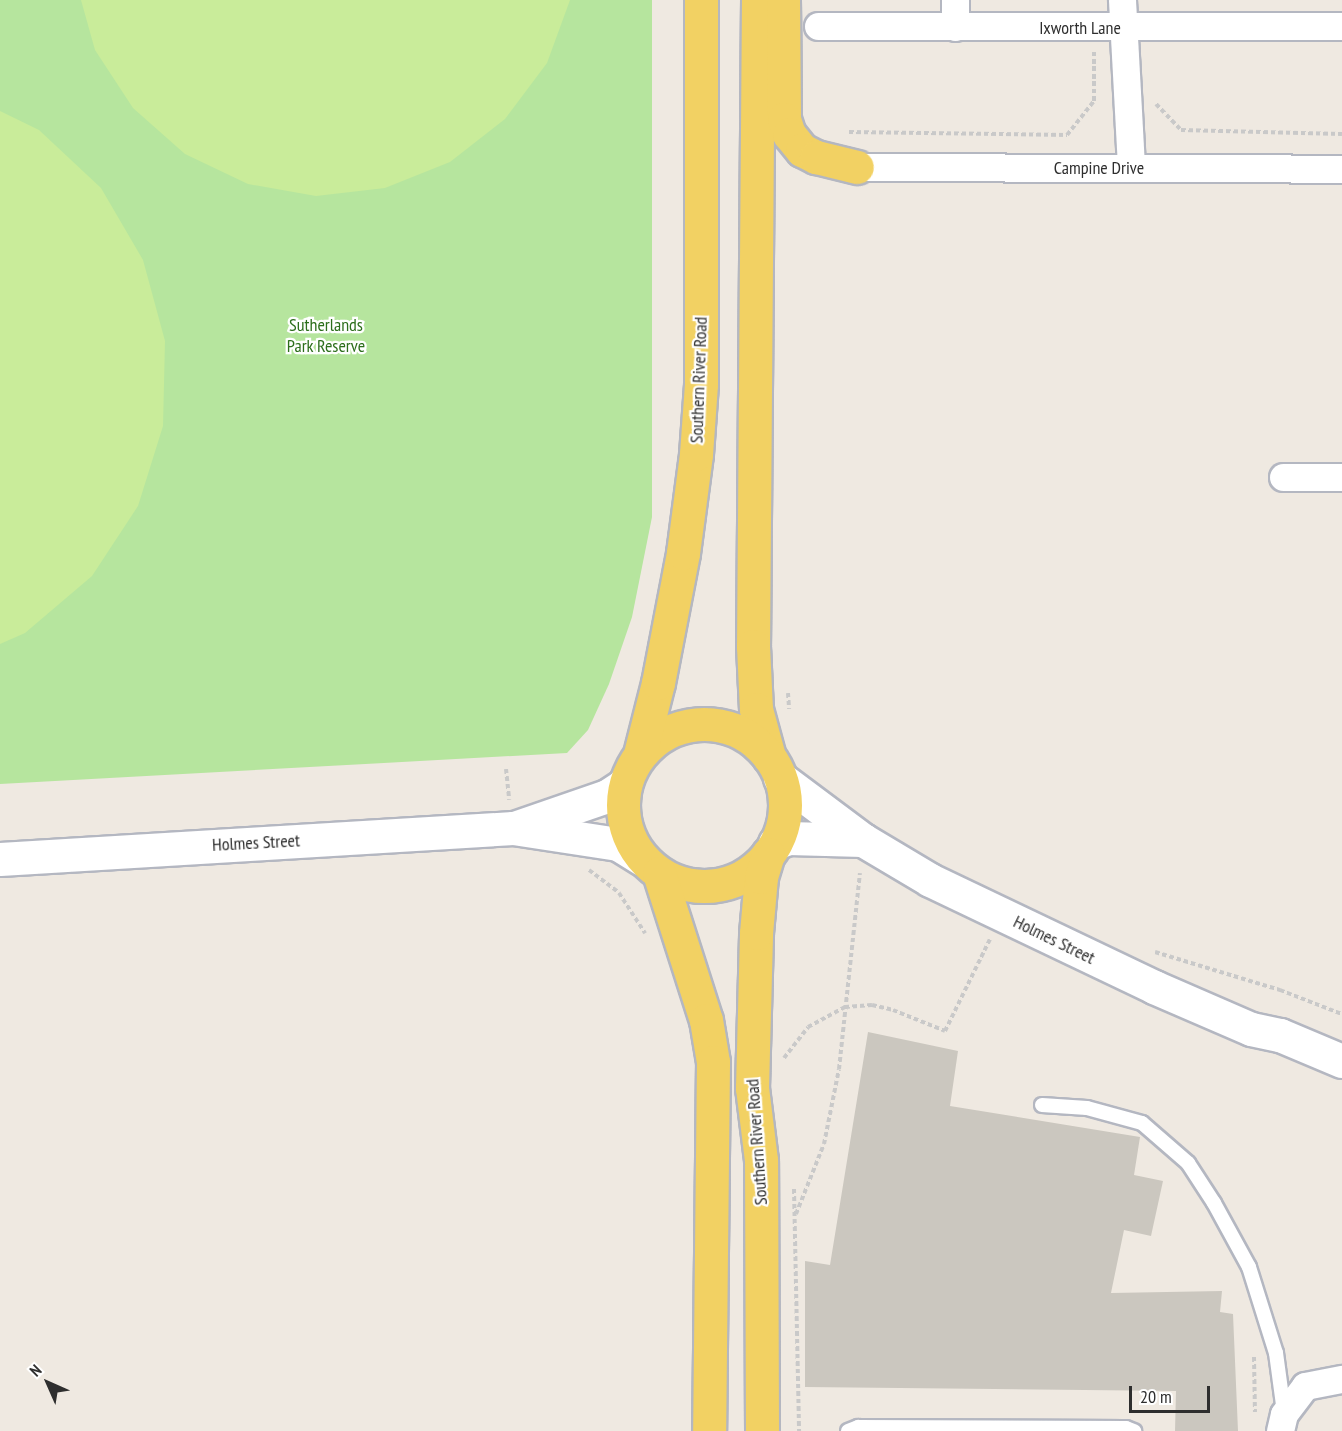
<!DOCTYPE html>
<html>
<head>
<meta charset="utf-8">
<style>
	body { margin:0 }
	#map { position:relative; width:1342px; height:1431px; overflow:hidden; background:#efe9e1; font-family:"PT Sans Narrow",sans-serif }
	div>[style] { position:absolute }
	.green>* { inset:0; background:#b6e59e }
	.pitch>* { inset:0; background:#c9ec9a }
	.building>* { inset:0; background:#cbc7bf }
	.path>* { height:4px; margin-top:-2px; transform-origin:0; background:repeating-linear-gradient(90deg,#c9c9c9 0 4.5px,transparent 0 7.5px) }
	.roads { filter:drop-shadow(2px 0 #b4b7c1) drop-shadow(-2px 0 #b4b7c1) drop-shadow(0 2px #b4b7c1) drop-shadow(0 -2px #b4b7c1) }
	.service>* { height:14px; margin:-7px; padding:0 7px; transform-origin:7px; border-radius:7px; background:#fff }
	.minor>* { height:27px; margin:-13.5px; padding:0 13.5px; transform-origin:13.5px; border-radius:13.5px; background:#fff }
	.secondary>* { height:33px; margin:-16.5px; padding:0 16.5px; transform-origin:16.5px; border-radius:16.5px; background:#fff }
	.primary>* { height:33px; margin:-16.5px; padding:0 16.5px; transform-origin:16.5px; border-radius:16.5px; background:#f2d163 }
	.primary>.ring { margin:-16.5px; padding:0; box-sizing:content-box; background:none; border:33px solid #f2d163; border-radius:50% }
	span { translate:-50% -50%; white-space:nowrap; text-align:center; line-height:1.15; -webkit-text-stroke:4.5px #fff; paint-order:stroke }
	.street-label { font-size:18px; color:#2e2e2e }
	.park-label { font-size:18px; color:#2c6e1b }
	.north { position:absolute; left:18px; top:1353px; width:60px; height:60px; -webkit-text-stroke:4px #fff; paint-order:stroke; rotate:315deg; font-size:16px; font-weight:700; line-height:24px; text-align:center; color:#2e2e2e }
	.north::after { content:''; display:block; margin:auto; width:21px; height:27px; background:#2e2e2e; clip-path:polygon(50% 0,100% 100%,50% 72%,0 100%) }
	.scale { position:absolute; left:1129px; top:1386px; width:81px; height:27px; box-sizing:border-box; border:3px solid #2e2e2e; border-top:0; padding-left:8px; font-size:18px; line-height:21px; white-space:nowrap; color:#2e2e2e; -webkit-text-stroke:4px #fff; paint-order:stroke }
</style>
</head>
<body>
<div id="map">
	<div class="green">
		<div style="clip-path:polygon(0 0,652px 0,652px 517px,632px 617px,609px 684px,588px 730px,567px 753px,0 784px)"></div>
	</div>
	<div class="pitch">
		<div style="clip-path:polygon(81px 0,570px 0,547px 63px,505px 119px,450px 162px,385px 188px,316px 196px,248px 184px,185px 154px,133px 108px,95px 50px)"></div>
		<div style="clip-path:polygon(0 111px,39px 130px,101px 188px,143px 260px,165px 341px,163px 426px,138px 506px,92px 576px,25px 633px,0 644px)"></div>
	</div>
	<div class="building">
		<div style="clip-path:polygon(868px 1032px,958px 1051px,950px 1106px,1140px 1137px,1134px 1175px,1163px 1181px,1151px 1236px,1124px 1230px,1111px 1293px,1222px 1291px,1220px 1312px,1233px 1314px,1238px 1431px,1175px 1431px,1176px 1391px,805px 1387px,805px 1261px,830px 1265px)"></div>
	</div>
	<div class="path">
		<div style="left:1156px;top:104px;width:36px;rotate:46deg"></div>
		<div style="left:1181px;top:130px;width:161px;rotate:1.4deg"></div>
		<div style="left:849px;top:132px;width:218px;rotate:0.8deg"></div>
		<div style="left:1067px;top:135px;width:43px;rotate:-51.5deg"></div>
		<div style="left:1094px;top:101px;width:49px;rotate:-90deg"></div>
		<div style="left:788px;top:693px;width:16px;rotate:86deg"></div>
		<div style="left:506px;top:769px;width:31px;rotate:84deg"></div>
		<div style="left:589px;top:870px;width:38px;rotate:37deg"></div>
		<div style="left:619px;top:893px;width:48px;rotate:57deg"></div>
		<div style="left:1155px;top:952px;width:131px;rotate:16.9deg"></div>
		<div style="left:1280px;top:990px;width:66px;rotate:21.2deg"></div>
		<div style="left:784px;top:1058px;width:39px;rotate:-52deg"></div>
		<div style="left:808px;top:1027px;width:42px;rotate:-28.4deg"></div>
		<div style="left:845px;top:1007px;width:27px;rotate:-4deg"></div>
		<div style="left:872px;top:1005px;width:22px;rotate:13deg"></div>
		<div style="left:893px;top:1010px;width:56px;rotate:22deg"></div>
		<div style="left:945px;top:1031px;width:102px;rotate:-63.9deg"></div>
		<div style="left:794px;top:1189px;width:242px;rotate:88.8deg"></div>
		<div style="left:796px;top:1214px;width:75px;rotate:-68.2deg"></div>
		<div style="left:824px;top:1144px;width:76px;rotate:-78.7deg"></div>
		<div style="left:839px;top:1069px;width:197px;rotate:-83.9deg"></div>
		<div style="left:1254px;top:1357px;width:55px;rotate:89deg"></div>
	</div>
	<div class="roads">
		<div class="service">
			<div style="left:1042px;top:1105px;width:45px;rotate:3.8deg"></div>
			<div style="left:1087px;top:1108px;width:57px;rotate:15.3deg"></div>
			<div style="left:1142px;top:1123px;width:61px;rotate:41deg"></div>
			<div style="left:1188px;top:1163px;width:48px;rotate:57deg"></div>
			<div style="left:1214px;top:1203px;width:73px;rotate:61.3deg"></div>
			<div style="left:1249px;top:1267px;width:90px;rotate:72.6deg"></div>
			<div style="left:1276px;top:1353px;width:60px;rotate:82.3deg"></div>
			<div style="left:848px;top:1431px;width:11px;rotate:-22deg"></div>
			<div style="left:858px;top:1427px;width:268px;rotate:0.2deg"></div>
			<div style="left:1126px;top:1428px;width:9px;rotate:21deg"></div>
		</div>
		<div class="minor">
			<div style="left:1122px;top:0;width:168px;rotate:86.9deg"></div>
			<div style="left:818px;top:26px;width:524px"></div>
			<div style="left:955px;top:27px;width:27px;rotate:-90deg"></div>
			<div style="left:857px;top:167px;width:485px;rotate:0.2deg"></div>
			<div style="left:1283px;top:477px;width:59px"></div>
			<div style="left:1280px;top:1431px;width:17px;rotate:-77deg"></div>
			<div style="left:1284px;top:1414px;width:35px;rotate:-53deg"></div>
			<div style="left:1305px;top:1386px;width:38px;rotate:-11deg"></div>
		</div>
		<div class="secondary">
			<div style="left:780px;top:778px;width:104px;rotate:36.8deg"></div>
			<div style="left:863px;top:840px;width:78px;rotate:30.8deg"></div>
			<div style="left:930px;top:880px;width:248px;rotate:25.5deg"></div>
			<div style="left:1154px;top:987px;width:106px;rotate:23.4deg"></div>
			<div style="left:1251px;top:1029px;width:30px;rotate:12deg"></div>
			<div style="left:1280px;top:1035px;width:67px;rotate:22.8deg"></div>
			<div style="left:514px;top:828px;width:98px;rotate:-19deg"></div>
			<div style="left:607px;top:796px;width:20px;rotate:-33deg"></div>
			<div style="left:624px;top:785px;width:4px;rotate:-63deg"></div>
			<div style="left:775px;top:843px;width:14px;rotate:-21deg"></div>
			<div style="left:788px;top:838px;width:75px;rotate:1.5deg"></div>
			<div style="left:0;top:859px;width:514px;rotate:-3.46deg"></div>
			<div style="left:513px;top:828px;width:106px;rotate:8.7deg"></div>
			<div style="left:618px;top:844px;width:28px;rotate:32deg"></div>
		</div>
		<div class="primary">
			<div style="left:758px;top:0;width:646px;rotate:90.44deg"></div>
			<div style="left:753px;top:646px;width:63px;rotate:87.3deg"></div>
			<div style="left:756px;top:709px;width:50px;rotate:74.8deg"></div>
			<div style="left:783px;top:0;width:119px;rotate:89.5deg"></div>
			<div style="left:784px;top:119px;width:16px;rotate:72deg"></div>
			<div style="left:789px;top:134px;width:21px;rotate:51deg"></div>
			<div style="left:802px;top:150px;width:16px;rotate:27deg"></div>
			<div style="left:816px;top:157px;width:42px;rotate:13.7deg"></div>
			<div class="ring" style="left:623px;top:724px;width:129px;height:129px"></div>
			<div style="left:640px;top:754px;width:73px;rotate:-75.8deg"></div>
			<div style="left:658px;top:683px;width:132px;rotate:-79.1deg"></div>
			<div style="left:683px;top:553px;width:100px;rotate:-82.5deg"></div>
			<div style="left:696px;top:454px;width:70px;rotate:-85.9deg"></div>
			<div style="left:701px;top:384px;width:384px;rotate:-90deg"></div>
			<div style="left:659px;top:873px;width:154px;rotate:72.3deg"></div>
			<div style="left:706px;top:1020px;width:43px;rotate:80.5deg"></div>
			<div style="left:713px;top:1062px;width:369px;rotate:90.6deg"></div>
			<div style="left:762px;top:1431px;width:271px;rotate:-90.2deg"></div>
			<div style="left:761px;top:1160px;width:73px;rotate:-97.1deg"></div>
			<div style="left:752px;top:1088px;width:155px;rotate:-88.5deg"></div>
			<div style="left:756px;top:933px;width:56px;rotate:-84.9deg"></div>
			<div style="left:761px;top:877px;width:24px;rotate:-73deg"></div>
		</div>
	</div>
	<div class="street-label">
		<span style="left:1080px;top:28px">Ixworth Lane</span>
		<span style="left:1099px;top:168px">Campine Drive</span>
		<span style="left:699px;top:380px;rotate:-88deg">Southern River Road</span>
		<span style="left:256px;top:843px;rotate:-3deg">Holmes Street</span>
		<span style="left:1054px;top:940px;rotate:26deg">Holmes Street</span>
		<span style="left:757px;top:1142px;rotate:-94deg">Southern River Road</span>
	</div>
	<div class="park-label">
		<span style="left:326px;top:336px">Sutherlands<br>Park Reserve</span>
	</div>
	<div class="north">N</div>
	<div class="scale">20 m</div>
</div>
</body>
</html>
